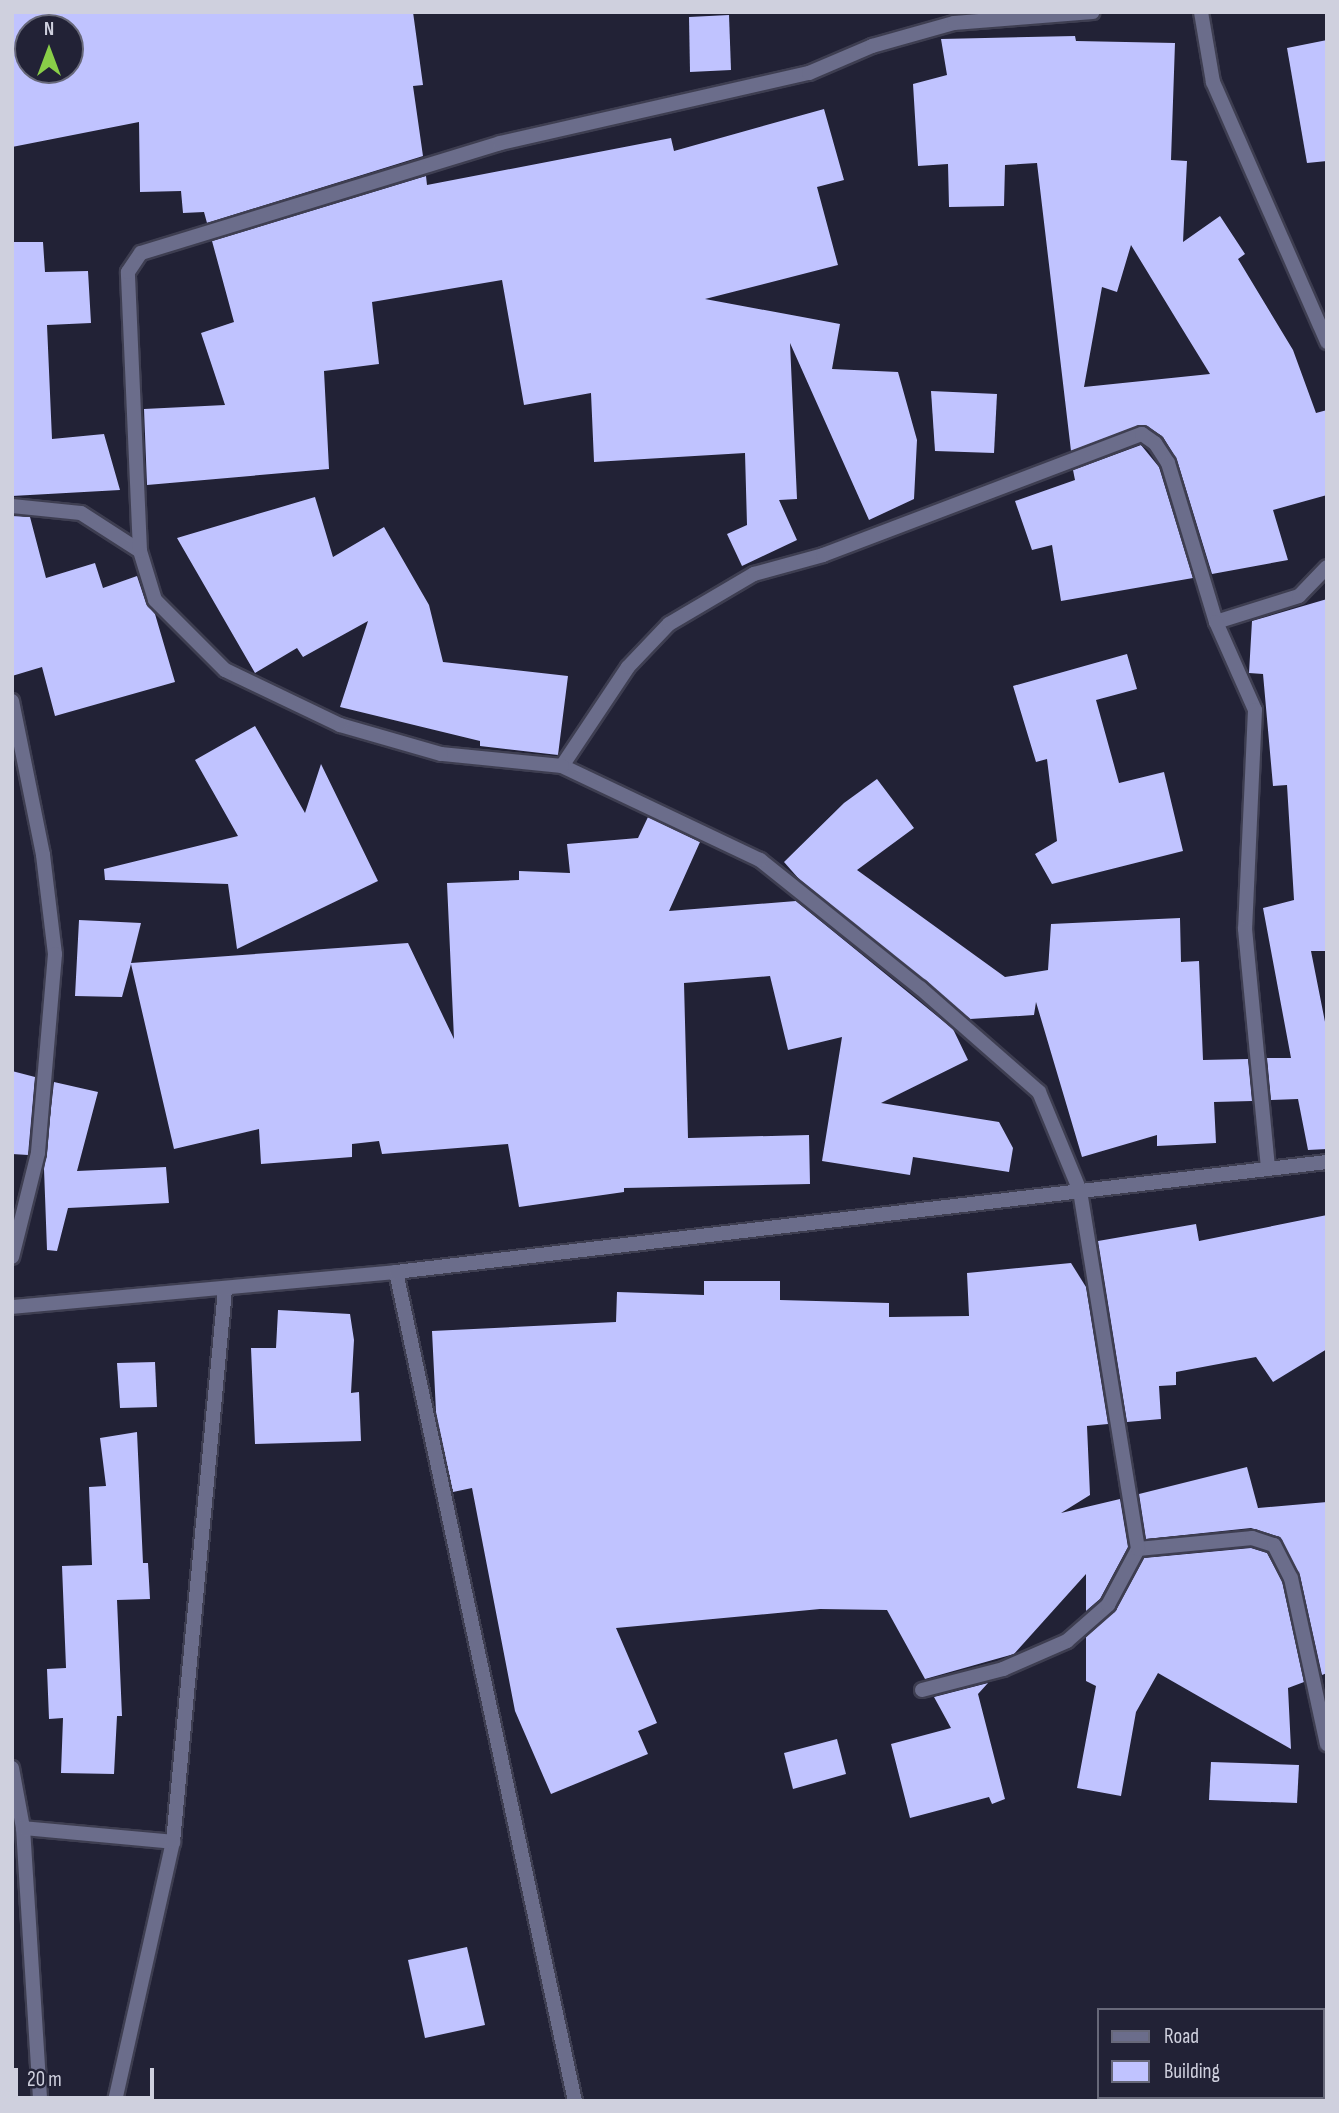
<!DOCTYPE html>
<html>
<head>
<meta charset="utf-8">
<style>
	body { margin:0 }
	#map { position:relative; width:1339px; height:2113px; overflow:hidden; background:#222236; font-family:"Sofia Sans Condensed",sans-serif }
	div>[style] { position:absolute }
	.building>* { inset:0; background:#c0c3ff }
	.roads { filter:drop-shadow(2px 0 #3e3e51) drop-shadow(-2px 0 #3e3e51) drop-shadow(0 2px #3e3e51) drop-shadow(0 -2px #3e3e51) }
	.minor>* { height:14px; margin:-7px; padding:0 7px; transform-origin:7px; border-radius:7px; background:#6b6d8b }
	.tertiary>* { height:14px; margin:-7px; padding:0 7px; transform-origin:7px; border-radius:7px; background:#6b6d8b }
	span { translate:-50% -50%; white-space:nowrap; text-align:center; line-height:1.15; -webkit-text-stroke:7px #222236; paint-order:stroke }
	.frame { position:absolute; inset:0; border:14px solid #cfd0de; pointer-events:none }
	.legend { position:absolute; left:1097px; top:2008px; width:228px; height:91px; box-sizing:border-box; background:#222236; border:2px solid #676879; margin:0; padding:9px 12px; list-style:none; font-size:21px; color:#cfd0de }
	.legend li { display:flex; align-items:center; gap:14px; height:35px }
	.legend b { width:35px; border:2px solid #676879 }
	.north { position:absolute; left:14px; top:14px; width:70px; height:70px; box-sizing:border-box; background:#222236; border:2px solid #676879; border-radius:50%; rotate:0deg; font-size:19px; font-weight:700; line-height:28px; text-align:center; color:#cfd0de }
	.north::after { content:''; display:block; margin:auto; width:24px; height:32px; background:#89ce48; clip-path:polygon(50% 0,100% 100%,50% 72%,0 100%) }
	.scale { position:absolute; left:14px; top:2068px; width:140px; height:32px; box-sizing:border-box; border:4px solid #cfd0de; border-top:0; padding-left:9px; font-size:21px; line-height:24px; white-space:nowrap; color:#cfd0de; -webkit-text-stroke:5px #222236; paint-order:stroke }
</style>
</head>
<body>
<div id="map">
	<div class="building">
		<div style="clip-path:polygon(evenodd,12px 12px,413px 12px,423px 85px,413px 86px,423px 156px,207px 223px,204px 212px,183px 213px,181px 191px,140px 192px,139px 122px,12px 147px,12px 12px,28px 28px,70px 28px,70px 70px,28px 70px,28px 28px)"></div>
		<div style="clip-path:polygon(729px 15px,731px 70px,690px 72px,689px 17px)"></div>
		<div style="clip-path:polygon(evenodd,1075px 36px,1076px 41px,1175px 43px,1171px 160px,1187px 161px,1183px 242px,1220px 216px,1245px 254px,1238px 259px,1293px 350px,1316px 413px,1327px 410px,1327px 495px,1273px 510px,1288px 560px,1212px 574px,1177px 460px,1163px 437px,1147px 426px,1071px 451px,1037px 163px,1005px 165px,1004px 206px,949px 207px,948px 164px,918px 166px,913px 84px,947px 75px,941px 39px,1075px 36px,1131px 245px,1178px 322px,1210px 374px,1084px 387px,1102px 287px,1117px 292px,1131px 245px)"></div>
		<div style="clip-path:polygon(1327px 40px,1327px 161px,1307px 163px,1287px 48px)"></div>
		<div style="clip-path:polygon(824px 109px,844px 180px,817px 187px,838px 265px,705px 299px,840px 324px,832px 369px,898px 372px,917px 440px,914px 499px,869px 520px,790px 343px,797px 499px,779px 500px,797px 540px,742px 566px,727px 534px,747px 525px,745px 453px,594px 462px,591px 393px,524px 405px,502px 280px,372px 302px,379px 364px,324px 371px,329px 469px,147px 485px,144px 409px,225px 405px,201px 333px,234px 322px,212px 241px,426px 176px,427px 185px,671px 138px,674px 151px)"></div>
		<div style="clip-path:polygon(12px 242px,43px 242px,45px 272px,88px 271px,91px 323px,47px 325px,52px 439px,104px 434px,120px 490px,12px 496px)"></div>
		<div style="clip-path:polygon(931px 391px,997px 394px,994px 453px,935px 451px)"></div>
		<div style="clip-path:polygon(1141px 445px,1159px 467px,1193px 578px,1061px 601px,1052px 545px,1032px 550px,1015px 501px,1075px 480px,1073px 470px)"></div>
		<div style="clip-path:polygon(315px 497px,333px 557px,384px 527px,429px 605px,443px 662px,568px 676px,558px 755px,480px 746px,480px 741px,340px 707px,368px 621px,303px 657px,297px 648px,255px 673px,177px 538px)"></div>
		<div style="clip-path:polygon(12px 516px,30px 517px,46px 578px,95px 563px,103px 588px,137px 576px,146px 603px,155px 614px,175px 682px,55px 716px,42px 667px,12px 676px)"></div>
		<div style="clip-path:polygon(1327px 599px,1327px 951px,1311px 951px,1327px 1032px,1327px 1149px,1308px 1150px,1298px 1099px,1271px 1100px,1267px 1058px,1291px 1058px,1263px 908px,1294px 900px,1287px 785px,1273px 786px,1263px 674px,1249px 673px,1252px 621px)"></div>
		<div style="clip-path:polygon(1127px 654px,1137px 689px,1096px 700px,1119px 783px,1164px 772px,1183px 851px,1052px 884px,1035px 854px,1057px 841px,1047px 759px,1036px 762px,1013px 686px)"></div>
		<div style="clip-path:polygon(255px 726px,305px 813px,321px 764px,378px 881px,237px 949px,228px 884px,105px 880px,104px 869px,238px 836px,195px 760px)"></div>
		<div style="clip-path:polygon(877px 779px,914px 828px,857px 870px,1005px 977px,1048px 970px,1051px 924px,1180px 918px,1181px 962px,1199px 961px,1203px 1060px,1248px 1059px,1252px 1101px,1214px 1102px,1216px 1143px,1157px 1146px,1157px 1135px,1082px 1157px,1036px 1002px,1034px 1015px,970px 1019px,799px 879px,784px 862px,844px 803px)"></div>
		<div style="clip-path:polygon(648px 817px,700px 842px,669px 911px,796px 901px,953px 1029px,968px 1060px,881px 1103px,999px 1122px,1013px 1148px,1009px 1172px,913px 1157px,910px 1175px,822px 1161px,842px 1037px,788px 1050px,770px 976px,684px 983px,688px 1138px,809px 1135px,810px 1184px,624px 1188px,624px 1192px,519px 1207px,508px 1144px,382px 1154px,379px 1141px,352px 1144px,352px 1157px,261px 1164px,259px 1129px,174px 1149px,131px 964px,122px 997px,75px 996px,79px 920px,141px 923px,131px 963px,408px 943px,454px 1039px,447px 883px,519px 880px,519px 871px,570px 873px,567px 844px,638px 838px)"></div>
		<div style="clip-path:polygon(12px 1071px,35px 1077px,28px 1155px,12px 1154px)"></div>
		<div style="clip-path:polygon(54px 1082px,98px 1092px,77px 1171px,166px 1167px,169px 1203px,68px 1208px,57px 1251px,47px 1250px,44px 1169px)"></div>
		<div style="clip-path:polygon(1327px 1215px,1327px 1349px,1273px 1382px,1256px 1357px,1176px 1372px,1176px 1385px,1159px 1386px,1161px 1419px,1127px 1422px,1098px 1241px,1196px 1224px,1199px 1241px)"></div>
		<div style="clip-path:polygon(1071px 1263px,1086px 1287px,1108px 1424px,1087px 1426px,1090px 1495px,1061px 1513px,1120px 1499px,1128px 1547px,1100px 1599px,1086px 1611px,1086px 1574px,1014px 1654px,925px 1679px,887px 1610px,820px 1609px,616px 1628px,657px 1723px,638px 1731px,648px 1754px,551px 1794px,515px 1711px,472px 1488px,453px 1492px,436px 1412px,432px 1331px,616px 1322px,617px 1292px,704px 1295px,704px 1281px,780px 1281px,780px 1300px,889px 1303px,889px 1317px,969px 1316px,967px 1273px)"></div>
		<div style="clip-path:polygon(278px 1310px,350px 1314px,354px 1340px,351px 1393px,359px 1392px,361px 1441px,255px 1444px,251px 1348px,276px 1348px)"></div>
		<div style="clip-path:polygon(155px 1362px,157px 1407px,120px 1408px,117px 1363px)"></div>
		<div style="clip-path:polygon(137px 1432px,143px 1563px,148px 1563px,150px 1599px,117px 1600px,122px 1716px,117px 1716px,114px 1774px,61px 1773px,63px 1718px,49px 1719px,47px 1669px,66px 1668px,62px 1566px,92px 1565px,89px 1487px,106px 1486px,100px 1438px)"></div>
		<div style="clip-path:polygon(1247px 1467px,1258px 1508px,1327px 1502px,1327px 1673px,1322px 1675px,1300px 1576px,1280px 1537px,1251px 1528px,1146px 1539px,1139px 1494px)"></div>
		<div style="clip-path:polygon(1251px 1548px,1267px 1553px,1282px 1581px,1304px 1682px,1288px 1688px,1291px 1749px,1158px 1673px,1136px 1712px,1121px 1796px,1077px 1788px,1096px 1686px,1086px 1681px,1086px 1637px,1116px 1610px,1144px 1558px)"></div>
		<div style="clip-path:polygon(988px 1683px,978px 1694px,1005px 1799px,992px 1804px,989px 1797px,910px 1818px,891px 1744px,951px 1728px,934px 1697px)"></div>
		<div style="clip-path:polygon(837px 1739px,846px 1774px,793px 1789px,784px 1753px)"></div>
		<div style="clip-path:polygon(1211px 1762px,1299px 1765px,1297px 1803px,1209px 1800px)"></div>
		<div style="clip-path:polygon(467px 1947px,485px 2025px,425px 2038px,408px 1960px)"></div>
	</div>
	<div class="roads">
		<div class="minor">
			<div style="left:1201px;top:12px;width:71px;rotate:80.3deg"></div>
			<div style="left:1213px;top:82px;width:284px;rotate:66.3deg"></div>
			<div style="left:12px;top:506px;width:69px;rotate:5.8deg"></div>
			<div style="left:81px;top:513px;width:70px;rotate:32.8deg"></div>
			<div style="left:1216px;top:622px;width:87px;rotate:-17.4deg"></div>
			<div style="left:1299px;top:596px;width:40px;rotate:-46deg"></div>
			<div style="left:12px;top:701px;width:157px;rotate:78.6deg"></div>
			<div style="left:43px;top:855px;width:100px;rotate:83.1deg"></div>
			<div style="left:55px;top:954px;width:200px;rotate:94.9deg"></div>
			<div style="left:38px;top:1153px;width:107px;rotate:104deg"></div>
			<div style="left:562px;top:766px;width:119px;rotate:-56.3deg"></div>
			<div style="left:628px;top:667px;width:59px;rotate:-46.4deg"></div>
			<div style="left:669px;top:624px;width:99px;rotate:-30.5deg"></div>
			<div style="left:754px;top:574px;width:72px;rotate:-15.4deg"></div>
			<div style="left:823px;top:555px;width:341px;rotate:-20.8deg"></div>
			<div style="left:1142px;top:434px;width:16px;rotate:35deg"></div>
			<div style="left:1155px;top:443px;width:24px;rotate:57deg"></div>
			<div style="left:1168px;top:463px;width:166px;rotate:73.2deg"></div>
			<div style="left:1216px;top:622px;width:96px;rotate:66.1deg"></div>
			<div style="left:1255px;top:710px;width:219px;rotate:92.6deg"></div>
			<div style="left:1245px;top:929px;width:240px;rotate:84.5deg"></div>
			<div style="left:396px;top:1272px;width:848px;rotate:77.82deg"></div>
			<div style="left:1138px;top:1549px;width:115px;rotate:-5.5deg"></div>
			<div style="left:1252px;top:1538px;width:23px;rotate:18deg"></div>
			<div style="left:1274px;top:1545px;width:37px;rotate:63deg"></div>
			<div style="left:1291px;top:1578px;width:170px;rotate:77.8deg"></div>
			<div style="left:922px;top:1690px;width:84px;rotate:-14.5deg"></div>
			<div style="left:1003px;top:1669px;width:70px;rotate:-23.6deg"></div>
			<div style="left:1067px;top:1641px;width:55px;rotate:-41.3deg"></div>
			<div style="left:1108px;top:1605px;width:64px;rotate:-61.8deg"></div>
			<div style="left:1138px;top:1549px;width:363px;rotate:-99.2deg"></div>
			<div style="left:1080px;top:1191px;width:107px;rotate:-112.5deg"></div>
			<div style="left:1039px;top:1092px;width:158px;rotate:-138.8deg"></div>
			<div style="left:920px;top:988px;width:205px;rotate:-141.3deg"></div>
			<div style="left:760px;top:860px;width:219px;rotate:-154.6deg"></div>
			<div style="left:562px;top:766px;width:122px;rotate:-174.3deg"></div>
			<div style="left:441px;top:754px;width:105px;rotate:-164deg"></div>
			<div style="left:340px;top:725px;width:127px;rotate:-154.4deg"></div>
			<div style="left:225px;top:670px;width:99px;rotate:-135deg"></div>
			<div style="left:155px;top:600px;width:51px;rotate:-107deg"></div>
			<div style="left:140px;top:551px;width:279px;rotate:-92.5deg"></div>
			<div style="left:128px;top:272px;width:23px;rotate:-56deg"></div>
			<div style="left:141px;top:253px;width:375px;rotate:-17deg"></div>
			<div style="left:500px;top:143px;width:317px;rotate:-12.8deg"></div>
			<div style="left:809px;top:73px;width:69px;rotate:-23.2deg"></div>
			<div style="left:872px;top:46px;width:85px;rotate:-15.7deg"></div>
			<div style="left:954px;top:23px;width:139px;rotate:-4.5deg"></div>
			<div style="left:12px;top:1768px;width:61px;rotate:79.6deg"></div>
			<div style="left:23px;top:1828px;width:274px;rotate:86.4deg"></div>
			<div style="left:23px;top:1828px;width:151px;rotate:5.3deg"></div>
			<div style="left:115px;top:2101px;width:265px;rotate:-77.4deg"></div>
			<div style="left:173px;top:1842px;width:554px;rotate:-84.62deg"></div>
		</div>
		<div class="tertiary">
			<div style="left:12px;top:1307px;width:386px;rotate:-5.2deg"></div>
			<div style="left:396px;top:1272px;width:937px;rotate:-6.74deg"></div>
		</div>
	</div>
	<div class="frame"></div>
	<ul class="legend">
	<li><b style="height:9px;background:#6b6d8b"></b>Road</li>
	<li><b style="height:19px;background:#c0c3ff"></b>Building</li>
	</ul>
	<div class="north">N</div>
	<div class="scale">20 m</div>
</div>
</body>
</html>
